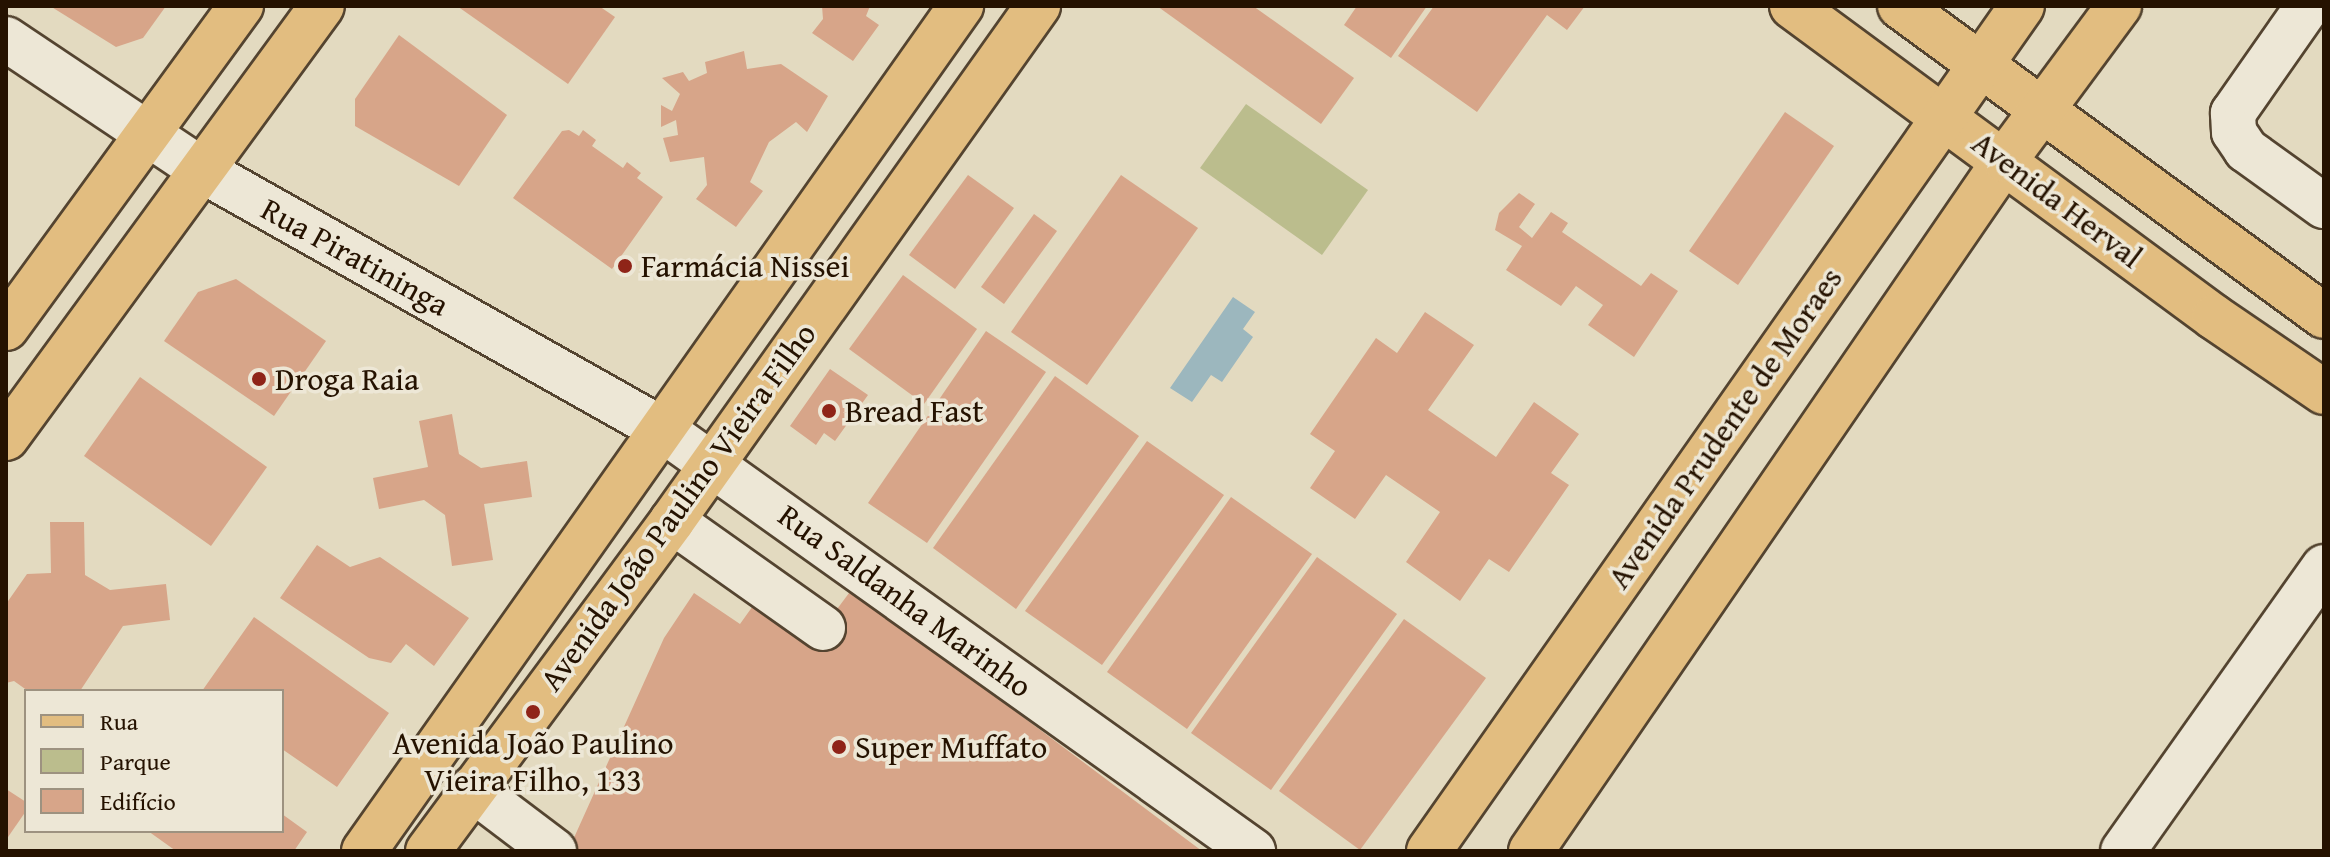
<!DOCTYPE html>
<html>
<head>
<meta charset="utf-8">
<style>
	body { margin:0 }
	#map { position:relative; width:2330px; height:857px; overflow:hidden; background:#e3dac0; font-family:"Gentium Book Plus",serif }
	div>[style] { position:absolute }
	.green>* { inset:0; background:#bbbd8d }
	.water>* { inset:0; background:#9cb7be }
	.building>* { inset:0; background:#d7a589 }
	.roads { filter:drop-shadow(2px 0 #544430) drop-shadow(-2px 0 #544430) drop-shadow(0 2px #544430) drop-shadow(0 -2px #544430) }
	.minor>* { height:44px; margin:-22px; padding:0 22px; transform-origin:22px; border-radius:22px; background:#ede7d6 }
	.major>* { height:44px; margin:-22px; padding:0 22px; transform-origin:22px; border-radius:22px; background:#e2bd80 }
	.dots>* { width:22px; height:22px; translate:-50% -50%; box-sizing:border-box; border:4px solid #ede7d6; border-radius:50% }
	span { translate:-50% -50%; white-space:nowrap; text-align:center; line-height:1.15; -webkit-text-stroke:7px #ede7d6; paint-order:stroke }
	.street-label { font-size:32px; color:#251200 }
	.poi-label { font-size:32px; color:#251200 }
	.left { translate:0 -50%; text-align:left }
	.frame { position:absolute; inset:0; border:8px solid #251200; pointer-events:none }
	.legend { position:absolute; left:24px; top:689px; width:260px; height:144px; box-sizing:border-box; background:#ede7d6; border:2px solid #9d9280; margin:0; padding:10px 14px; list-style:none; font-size:24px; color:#251200 }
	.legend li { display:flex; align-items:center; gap:16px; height:40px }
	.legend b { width:40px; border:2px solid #9d9280 }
</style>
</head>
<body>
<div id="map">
	<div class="green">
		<div style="clip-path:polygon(1246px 104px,1368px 190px,1322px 255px,1200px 168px)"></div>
	</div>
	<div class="water">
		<div style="clip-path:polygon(1233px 297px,1255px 312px,1243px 329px,1253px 337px,1222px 382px,1211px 375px,1192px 402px,1170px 388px)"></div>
	</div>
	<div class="building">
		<div style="clip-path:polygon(50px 6px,166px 6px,143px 38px,116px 47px)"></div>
		<div style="clip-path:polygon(457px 6px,599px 6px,615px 17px,568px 84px)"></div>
		<div style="clip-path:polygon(822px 6px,870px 6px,866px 16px,879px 25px,853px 61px,812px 33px,823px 19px)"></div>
		<div style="clip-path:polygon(1157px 6px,1253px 6px,1354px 78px,1321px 124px)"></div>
		<div style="clip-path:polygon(1357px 6px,1427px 6px,1391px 58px,1344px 25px)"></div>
		<div style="clip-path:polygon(1434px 6px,1585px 6px,1567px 30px,1547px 15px,1477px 112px,1398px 56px)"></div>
		<div style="clip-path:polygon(399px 35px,507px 115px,459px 186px,355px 126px,355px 99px)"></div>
		<div style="clip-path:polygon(744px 51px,747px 69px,781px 64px,828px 96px,807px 132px,796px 122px,769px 142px,750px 182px,763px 191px,736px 227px,696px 199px,707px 185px,704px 157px,670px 162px,663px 138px,678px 135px,676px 120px,661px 127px,661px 105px,672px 111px,680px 94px,662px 78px,683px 72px,689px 81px,707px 73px,705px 62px)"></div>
		<div style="clip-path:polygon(1785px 112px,1834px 146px,1738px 285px,1689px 251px)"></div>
		<div style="clip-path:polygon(569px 130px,579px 136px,583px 130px,596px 140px,592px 146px,623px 168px,627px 162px,641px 173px,637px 178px,663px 197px,612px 269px,513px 198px,562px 131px)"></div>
		<div style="clip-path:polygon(968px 175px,1014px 208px,955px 289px,909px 255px)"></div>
		<div style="clip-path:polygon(1121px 175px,1198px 228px,1087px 385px,1011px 332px)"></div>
		<div style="clip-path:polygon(1519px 193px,1535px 204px,1519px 227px,1532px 238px,1551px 212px,1568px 223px,1562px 232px,1641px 286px,1651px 273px,1678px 291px,1634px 357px,1588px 325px,1603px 305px,1576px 286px,1561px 306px,1506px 270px,1522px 246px,1495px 230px,1499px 213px)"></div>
		<div style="clip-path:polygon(1034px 214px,1057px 231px,1004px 304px,981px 287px)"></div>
		<div style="clip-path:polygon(903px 275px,977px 329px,924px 404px,849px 349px)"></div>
		<div style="clip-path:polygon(236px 279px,326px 341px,274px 416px,164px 341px,198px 292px)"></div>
		<div style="clip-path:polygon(1425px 312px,1474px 345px,1428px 410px,1496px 457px,1534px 402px,1579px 434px,1551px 473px,1569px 485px,1509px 572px,1489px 559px,1460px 601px,1406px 562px,1440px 512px,1386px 475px,1355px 519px,1310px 488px,1335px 451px,1310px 434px,1376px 338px,1397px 353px)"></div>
		<div style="clip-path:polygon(986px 331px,1046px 372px,927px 543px,868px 503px)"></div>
		<div style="clip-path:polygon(830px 369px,868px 395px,835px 441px,824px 433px,816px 445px,790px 426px)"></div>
		<div style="clip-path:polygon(1055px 376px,1139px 436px,1016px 609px,933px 548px)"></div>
		<div style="clip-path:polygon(140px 377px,267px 467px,211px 546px,84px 456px)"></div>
		<div style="clip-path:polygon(452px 414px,459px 454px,481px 468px,527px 461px,532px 497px,484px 504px,493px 560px,452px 566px,445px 515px,424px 500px,379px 509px,373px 478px,428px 467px,419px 421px)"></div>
		<div style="clip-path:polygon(1147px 441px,1224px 495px,1102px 665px,1025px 611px)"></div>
		<div style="clip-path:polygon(1231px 497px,1312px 554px,1187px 729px,1107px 672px)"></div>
		<div style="clip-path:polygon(50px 522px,84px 522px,85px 575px,110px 590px,166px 584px,170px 620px,123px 626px,80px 691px,28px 691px,14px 681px,6px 683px,6px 604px,27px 574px,51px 573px)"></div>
		<div style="clip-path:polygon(317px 545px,350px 567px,380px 557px,469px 618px,434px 666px,406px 644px,391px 663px,369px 658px,280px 598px)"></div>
		<div style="clip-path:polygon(1317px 557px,1397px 614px,1271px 790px,1191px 733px)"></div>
		<div style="clip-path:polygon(852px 589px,1202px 851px,568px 851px,664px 638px,694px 593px,740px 624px,755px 603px,823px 628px)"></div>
		<div style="clip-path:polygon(254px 617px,389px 713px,337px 787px,282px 749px,282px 691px,202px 691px)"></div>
		<div style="clip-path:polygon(1404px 619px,1486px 678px,1360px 850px,1279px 791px)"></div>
		<div style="clip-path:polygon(6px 789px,26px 802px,26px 811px,6px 840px)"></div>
		<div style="clip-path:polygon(282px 814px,307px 832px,294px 851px,176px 851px,148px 831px,282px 831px)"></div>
	</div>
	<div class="roads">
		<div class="minor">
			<div style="left:2308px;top:6px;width:131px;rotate:125deg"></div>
			<div style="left:2233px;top:113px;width:19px;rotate:87deg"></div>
			<div style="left:2234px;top:132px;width:22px;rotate:56deg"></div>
			<div style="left:2246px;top:150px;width:96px;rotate:35.7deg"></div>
			<div style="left:6px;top:39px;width:237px;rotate:33.8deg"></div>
			<div style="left:203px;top:171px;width:528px;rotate:29.38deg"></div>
			<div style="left:663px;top:430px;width:725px;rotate:35.51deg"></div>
			<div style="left:672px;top:521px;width:185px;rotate:35.3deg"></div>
			<div style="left:472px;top:789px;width:103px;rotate:37.1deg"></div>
			<div style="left:2123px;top:851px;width:348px;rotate:-54.7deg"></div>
		</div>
		<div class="major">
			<div style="left:1792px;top:6px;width:524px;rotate:36.39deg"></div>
			<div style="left:2214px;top:317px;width:133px;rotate:34.3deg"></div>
			<div style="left:1900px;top:6px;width:525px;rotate:36.17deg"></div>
			<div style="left:6px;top:328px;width:399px;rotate:-53.9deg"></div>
			<div style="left:6px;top:438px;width:535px;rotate:-53.82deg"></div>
			<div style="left:364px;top:851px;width:1035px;rotate:-54.76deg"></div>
			<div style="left:428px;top:851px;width:410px;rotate:-53.5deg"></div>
			<div style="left:672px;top:521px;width:632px;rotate:-54.6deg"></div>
			<div style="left:1429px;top:851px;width:1032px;rotate:-54.94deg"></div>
			<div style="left:1531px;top:851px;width:838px;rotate:-55.55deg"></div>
			<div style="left:2005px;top:160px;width:192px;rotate:-53.5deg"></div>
		</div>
	</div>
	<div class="dots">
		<div style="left:625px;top:266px;background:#8f2418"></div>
		<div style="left:259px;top:379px;background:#8f2418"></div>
		<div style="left:829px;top:411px;background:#8f2418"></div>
		<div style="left:533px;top:712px;background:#8f2418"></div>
		<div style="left:839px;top:747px;background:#8f2418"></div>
	</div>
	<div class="street-label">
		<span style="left:2057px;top:200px;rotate:37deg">Avenida Herval</span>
		<span style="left:355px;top:257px;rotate:29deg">Rua Piratininga</span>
		<span style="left:1725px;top:428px;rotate:-55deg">Avenida Prudente de Moraes</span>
		<span style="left:678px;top:507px;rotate:-54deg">Avenida João Paulino Vieira Filho</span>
		<span style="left:905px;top:601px;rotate:36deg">Rua Saldanha Marinho</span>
	</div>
	<div class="poi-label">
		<span class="left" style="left:641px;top:266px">Farmácia Nissei</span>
		<span class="left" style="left:275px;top:379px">Droga Raia</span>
		<span class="left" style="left:845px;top:411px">Bread Fast</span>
		<span style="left:533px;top:762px">Avenida João Paulino<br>Vieira Filho, 133</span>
		<span class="left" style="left:855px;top:747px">Super Muffato</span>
	</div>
	<div class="frame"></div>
	<ul class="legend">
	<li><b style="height:10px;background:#e2bd80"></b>Rua</li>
	<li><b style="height:22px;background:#bbbd8d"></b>Parque</li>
	<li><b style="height:22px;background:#d7a589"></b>Edifício</li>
	</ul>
</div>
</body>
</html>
